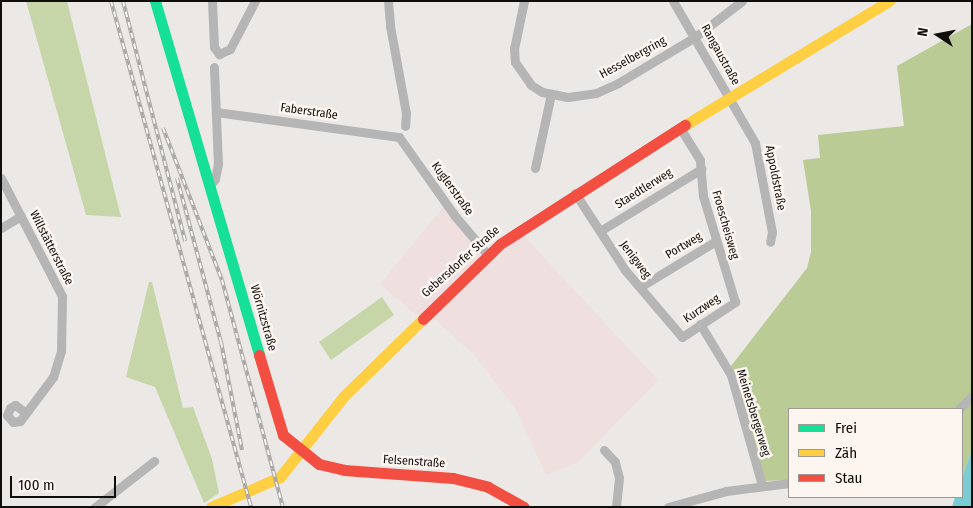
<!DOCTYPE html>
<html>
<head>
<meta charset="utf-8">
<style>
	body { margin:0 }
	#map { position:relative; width:973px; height:508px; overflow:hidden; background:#ebe8e6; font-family:"Fira Sans Condensed",sans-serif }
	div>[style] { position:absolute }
	.commercial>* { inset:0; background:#efdfdf }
	.green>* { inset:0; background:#c7d6a8 }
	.forest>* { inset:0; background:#bbcb95 }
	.water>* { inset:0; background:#7acbd2 }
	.street>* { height:9px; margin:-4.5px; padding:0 4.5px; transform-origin:4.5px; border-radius:4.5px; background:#b5b5b5 }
	.fast>* { height:11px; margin:-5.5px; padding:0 5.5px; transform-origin:5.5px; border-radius:5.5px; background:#16e098 }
	.slow>* { height:11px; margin:-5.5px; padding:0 5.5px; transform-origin:5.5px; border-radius:5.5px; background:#ffcf43 }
	.jam>* { height:11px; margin:-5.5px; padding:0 5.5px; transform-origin:5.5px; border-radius:5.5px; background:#f24e42 }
	.rail>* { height:4px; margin-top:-2px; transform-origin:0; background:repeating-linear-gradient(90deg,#fcf5f0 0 5.5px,#a6a6a5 0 11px); box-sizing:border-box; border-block:1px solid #a6a6a5 }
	span { translate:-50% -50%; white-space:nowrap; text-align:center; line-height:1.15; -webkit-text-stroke:5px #fcf5f0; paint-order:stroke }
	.street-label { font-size:12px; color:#100e0c }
	.frame { position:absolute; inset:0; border:2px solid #100e0c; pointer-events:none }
	.legend { position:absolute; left:788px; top:408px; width:175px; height:90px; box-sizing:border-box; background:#fcf5f0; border:1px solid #9e9995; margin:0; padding:6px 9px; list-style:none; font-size:15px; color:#100e0c }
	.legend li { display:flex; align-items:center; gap:10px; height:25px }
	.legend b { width:25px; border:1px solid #9e9995 }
	.north { position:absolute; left:913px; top:10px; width:50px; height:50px; -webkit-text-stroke:4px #fcf5f0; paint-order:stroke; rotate:281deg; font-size:14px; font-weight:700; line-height:20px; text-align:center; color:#100e0c }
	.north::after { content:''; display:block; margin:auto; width:18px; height:22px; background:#100e0c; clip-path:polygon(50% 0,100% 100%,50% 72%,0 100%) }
	.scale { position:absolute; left:10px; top:476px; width:106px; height:22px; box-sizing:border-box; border:2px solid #100e0c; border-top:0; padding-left:6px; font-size:15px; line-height:18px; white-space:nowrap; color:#100e0c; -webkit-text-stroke:4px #fcf5f0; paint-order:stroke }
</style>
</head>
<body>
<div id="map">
	<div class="commercial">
		<div style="clip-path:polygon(445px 205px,489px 263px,523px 235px,658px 380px,578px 462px,546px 475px,516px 410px,475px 356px,436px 320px,415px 314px,380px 284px)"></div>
	</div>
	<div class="green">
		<div style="clip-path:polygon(26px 1px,67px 1px,121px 217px,86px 215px)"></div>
		<div style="clip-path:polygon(149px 282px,152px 282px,183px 408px,193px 407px,212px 459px,219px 493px,204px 503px,155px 387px,126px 377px)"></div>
		<div style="clip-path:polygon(382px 297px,394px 315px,331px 360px,319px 342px)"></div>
	</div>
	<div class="forest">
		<div style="clip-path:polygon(972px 24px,972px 450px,962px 478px,962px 409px,789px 409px,789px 480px,763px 481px,731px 366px,807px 268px,811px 252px,811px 211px,803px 160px,820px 158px,818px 135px,904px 126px,897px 66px)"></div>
	</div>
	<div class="water">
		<div style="clip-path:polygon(972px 450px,972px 507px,952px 507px,955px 497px,962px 497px,962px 478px)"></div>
	</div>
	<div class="street">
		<div style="left:212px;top:1px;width:46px;rotate:87.5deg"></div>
		<div style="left:214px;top:47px;width:9px;rotate:54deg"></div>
		<div style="left:219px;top:54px;width:12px;rotate:-24deg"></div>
		<div style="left:230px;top:49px;width:54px;rotate:-62.5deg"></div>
		<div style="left:388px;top:1px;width:25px;rotate:85deg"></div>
		<div style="left:390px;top:26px;width:88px;rotate:79.6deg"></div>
		<div style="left:406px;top:113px;width:13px;rotate:94deg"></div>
		<div style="left:524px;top:1px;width:49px;rotate:101.8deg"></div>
		<div style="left:514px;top:49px;width:13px;rotate:86deg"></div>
		<div style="left:515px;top:62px;width:28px;rotate:55deg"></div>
		<div style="left:531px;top:85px;width:13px;rotate:32deg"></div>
		<div style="left:542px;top:92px;width:26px;rotate:11deg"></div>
		<div style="left:568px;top:97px;width:28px;rotate:-8deg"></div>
		<div style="left:596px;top:93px;width:24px;rotate:-24deg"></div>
		<div style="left:618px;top:83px;width:90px;rotate:-30.9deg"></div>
		<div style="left:695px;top:37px;width:59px;rotate:-37.5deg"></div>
		<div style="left:673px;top:1px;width:164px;rotate:60deg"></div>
		<div style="left:755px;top:143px;width:91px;rotate:79.2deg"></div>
		<div style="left:772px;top:232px;width:10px;rotate:101deg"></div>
		<div style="left:216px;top:112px;width:185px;rotate:7.8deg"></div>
		<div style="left:399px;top:137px;width:97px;rotate:54.7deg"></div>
		<div style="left:455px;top:216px;width:50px;rotate:49.9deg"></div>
		<div style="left:535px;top:168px;width:76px;rotate:-77.8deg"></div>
		<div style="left:1px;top:178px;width:133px;rotate:62.7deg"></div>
		<div style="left:62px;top:296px;width:55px;rotate:91deg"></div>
		<div style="left:61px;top:351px;width:27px;rotate:107deg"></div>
		<div style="left:53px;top:377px;width:55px;rotate:126.9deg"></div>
		<div style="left:20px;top:421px;width:7px;rotate:172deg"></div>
		<div style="left:13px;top:422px;width:9px;rotate:-131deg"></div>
		<div style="left:7px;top:415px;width:8px;rotate:-67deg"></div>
		<div style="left:10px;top:408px;width:6px;rotate:-31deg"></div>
		<div style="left:15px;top:405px;width:12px;rotate:35deg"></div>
		<div style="left:211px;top:184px;width:6px;rotate:-51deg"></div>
		<div style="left:215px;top:179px;width:15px;rotate:-79deg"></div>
		<div style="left:218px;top:164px;width:97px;rotate:-92.4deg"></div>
		<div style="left:575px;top:193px;width:92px;rotate:57deg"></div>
		<div style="left:625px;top:270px;width:88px;rotate:49.6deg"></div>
		<div style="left:682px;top:337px;width:64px;rotate:-33.4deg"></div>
		<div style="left:735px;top:302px;width:111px;rotate:-106.8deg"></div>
		<div style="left:703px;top:196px;width:36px;rotate:-95deg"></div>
		<div style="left:700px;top:160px;width:36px;rotate:-122deg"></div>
		<div style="left:1px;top:228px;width:23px;rotate:-31deg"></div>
		<div style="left:600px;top:231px;width:119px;rotate:-31.5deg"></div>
		<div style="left:640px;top:287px;width:89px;rotate:-31.2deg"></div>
		<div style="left:700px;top:324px;width:60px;rotate:58.7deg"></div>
		<div style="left:731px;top:375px;width:114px;rotate:74.3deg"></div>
		<div style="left:959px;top:409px;width:18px;rotate:-45deg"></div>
		<div style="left:604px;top:450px;width:16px;rotate:47deg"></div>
		<div style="left:615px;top:462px;width:16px;rotate:76deg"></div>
		<div style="left:619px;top:478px;width:29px;rotate:96deg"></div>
		<div style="left:95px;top:507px;width:75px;rotate:-37.9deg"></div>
		<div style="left:668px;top:507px;width:60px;rotate:-15.4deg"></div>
		<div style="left:726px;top:491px;width:64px;rotate:-7.2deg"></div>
	</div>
	<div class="fast">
		<div style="left:155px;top:1px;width:369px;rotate:73.6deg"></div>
	</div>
	<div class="slow">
		<div style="left:685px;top:125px;width:239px;rotate:-31.3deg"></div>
		<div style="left:211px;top:507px;width:75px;rotate:-23.5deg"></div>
		<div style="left:280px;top:477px;width:103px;rotate:-51.7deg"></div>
		<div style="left:344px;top:396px;width:110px;rotate:-44.3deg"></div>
	</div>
	<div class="jam">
		<div style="left:423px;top:319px;width:107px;rotate:-44.2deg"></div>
		<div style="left:500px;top:244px;width:220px;rotate:-32.8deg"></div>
		<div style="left:259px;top:355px;width:84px;rotate:73.3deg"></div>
		<div style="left:283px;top:435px;width:46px;rotate:38.9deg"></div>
		<div style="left:319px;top:464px;width:26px;rotate:13deg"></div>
		<div style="left:344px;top:470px;width:109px;rotate:4.2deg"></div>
		<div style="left:453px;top:478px;width:36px;rotate:14deg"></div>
		<div style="left:488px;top:487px;width:41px;rotate:29.1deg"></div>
	</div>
	<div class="rail">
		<div style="left:111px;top:1px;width:525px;rotate:74.53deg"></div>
		<div style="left:123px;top:1px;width:248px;rotate:75.5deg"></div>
		<div style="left:163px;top:128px;width:163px;rotate:68.8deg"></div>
		<div style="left:222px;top:280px;width:235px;rotate:75deg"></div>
		<div style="left:177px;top:178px;width:170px;rotate:75deg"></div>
		<div style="left:221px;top:342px;width:110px;rotate:79deg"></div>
	</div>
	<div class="street-label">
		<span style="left:720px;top:55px;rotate:61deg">Rangaustraße</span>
		<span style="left:633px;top:58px;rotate:-29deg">Hesselbergring</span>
		<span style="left:309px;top:112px;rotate:8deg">Faberstraße</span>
		<span style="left:775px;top:178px;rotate:79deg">Appoldstraße</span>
		<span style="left:452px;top:189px;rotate:54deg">Kuglerstraße</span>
		<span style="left:644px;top:189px;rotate:-32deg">Staedtlerweg</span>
		<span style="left:725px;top:225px;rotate:74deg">Froescheisweg</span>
		<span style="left:684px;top:246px;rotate:-31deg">Portweg</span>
		<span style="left:51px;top:248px;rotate:63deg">Willstätterstraße</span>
		<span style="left:635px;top:260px;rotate:53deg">Jenigweg</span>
		<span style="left:461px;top:262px;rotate:-42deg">Gebersdorfer Straße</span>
		<span style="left:702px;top:309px;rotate:-34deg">Kurzweg</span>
		<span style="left:263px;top:318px;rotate:74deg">Wörnitzstraße</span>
		<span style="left:753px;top:413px;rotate:73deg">Meinetsbergerweg</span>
		<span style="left:414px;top:462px;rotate:4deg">Felsenstraße</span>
	</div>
	<div class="frame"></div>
	<ul class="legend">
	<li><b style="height:6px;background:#16e098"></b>Frei</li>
	<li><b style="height:6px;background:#ffcf43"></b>Zäh</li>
	<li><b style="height:6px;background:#f24e42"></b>Stau</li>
	</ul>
	<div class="north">N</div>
	<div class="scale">100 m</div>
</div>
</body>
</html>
